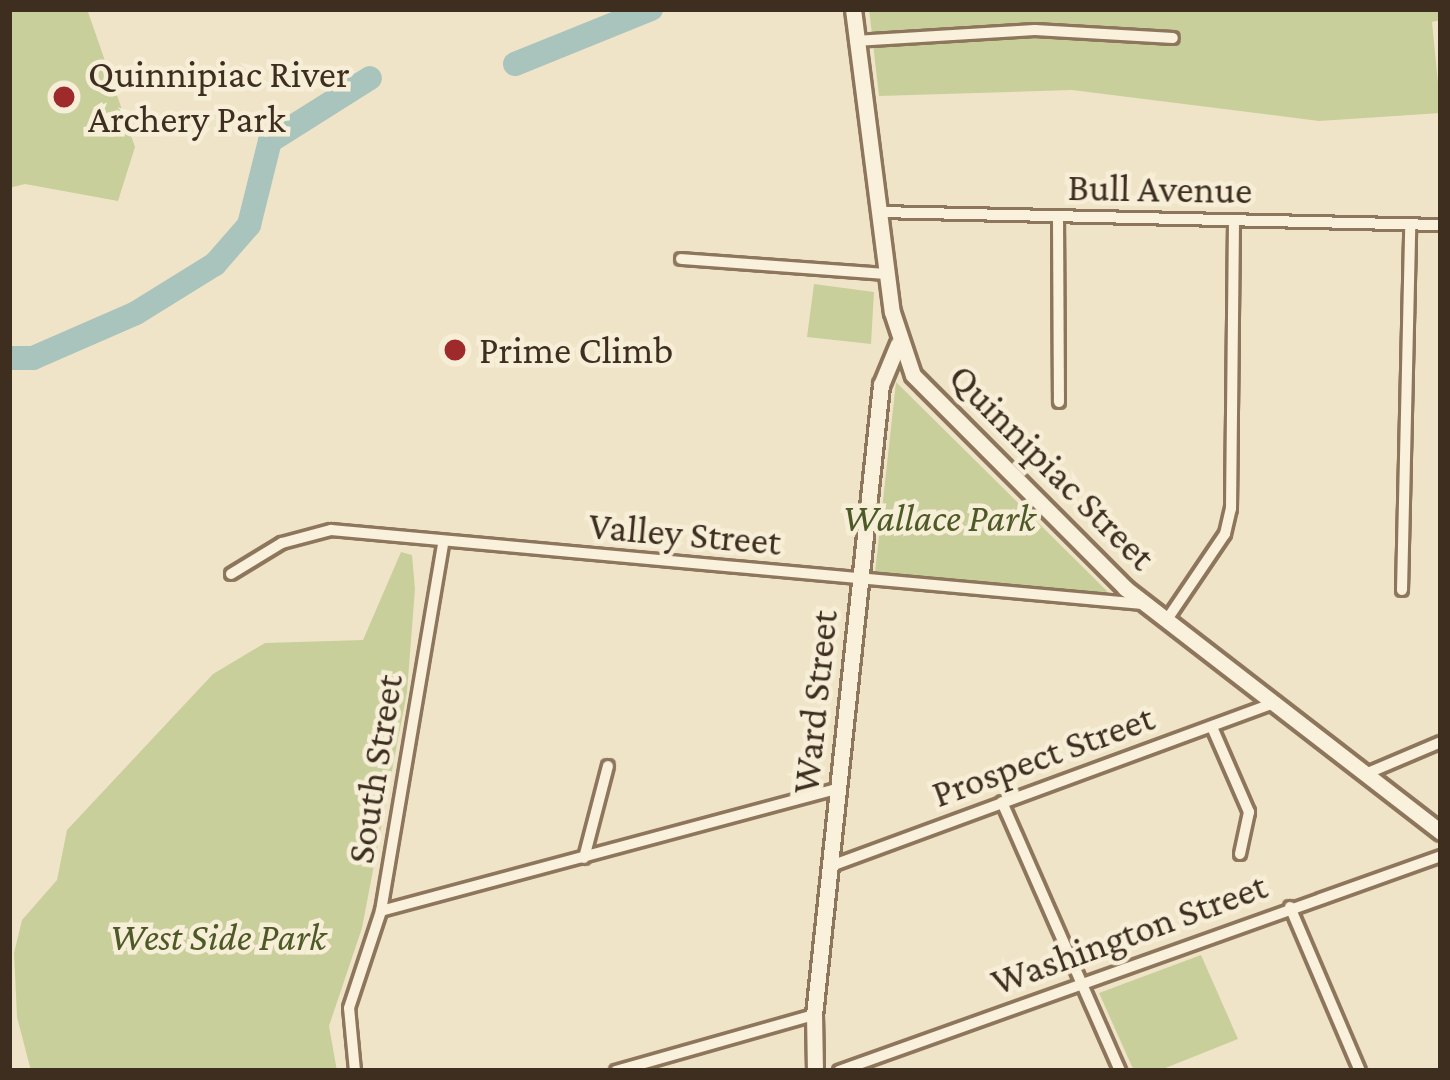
<!DOCTYPE html>
<html>
<head>
<meta charset="utf-8">
<style>
	body { margin:0 }
	#map { position:relative; width:1450px; height:1080px; overflow:hidden; background:#f0e4c8; font-family:"Crimson Pro",serif }
	div>[style] { position:absolute }
	.green>* { inset:0; background:#c9cf9b }
	.river>* { height:24px; margin:-12px; padding:0 12px; transform-origin:12px; border-radius:12px; background:#a9c4bc }
	.roads { filter:drop-shadow(3px 0 #8d765c) drop-shadow(-3px 0 #8d765c) drop-shadow(0 3px #8d765c) drop-shadow(0 -3px #8d765c) }
	.street>* { height:10px; margin:-5px; padding:0 5px; transform-origin:5px; border-radius:5px; background:#faf1dc }
	.secondary>* { height:15px; margin:-7.5px; padding:0 7.5px; transform-origin:7.5px; border-radius:7.5px; background:#faf1dc }
	.dots>* { width:33px; height:33px; translate:-50% -50%; box-sizing:border-box; border:6px solid #f7eed8; border-radius:50% }
	span { translate:-50% -50%; white-space:nowrap; text-align:center; line-height:1.15; -webkit-text-stroke:9px #f7eed8; paint-order:stroke }
	.poi-label { font-size:39px; color:#3d2e20 }
	.left { translate:0 -50%; text-align:left }
	.street-label { font-size:39px; color:#3d2e20 }
	.park-label { font-size:39px; color:#4d5a26; font-style:italic }
	.frame { position:absolute; inset:0; border:12px solid #3d2e20; pointer-events:none }
</style>
</head>
<body>
<div id="map">
	<div class="green">
		<div style="clip-path:polygon(87px 9px,135px 147px,118px 201px,25px 184px,9px 188px,9px 10px)"></div>
		<div style="clip-path:polygon(869px 9px,1441px 9px,1441px 20px,1432px 22px,1441px 113px,1319px 121px,1072px 90px,879px 96px)"></div>
		<div style="clip-path:polygon(814px 284px,874px 292px,871px 344px,807px 337px)"></div>
		<div style="clip-path:polygon(896px 382px,1107px 591px,1103px 598px,875px 573px)"></div>
		<div style="clip-path:polygon(401px 552px,412px 555px,415px 589px,407px 692px,362px 928px,329px 1026px,337px 1071px,31px 1071px,17px 1017px,14px 953px,22px 920px,57px 880px,67px 830px,213px 674px,265px 643px,363px 640px)"></div>
		<div style="clip-path:polygon(1201px 955px,1238px 1039px,1158px 1071px,1134px 1071px,1099px 993px)"></div>
	</div>
	<div class="river">
		<div style="left:515px;top:64px;width:147px;rotate:-22deg"></div>
		<div style="left:9px;top:358px;width:24px"></div>
		<div style="left:33px;top:358px;width:112px;rotate:-23.6deg"></div>
		<div style="left:136px;top:313px;width:93px;rotate:-31.8deg"></div>
		<div style="left:215px;top:264px;width:52px;rotate:-48.9deg"></div>
		<div style="left:249px;top:225px;width:87px;rotate:-76deg"></div>
		<div style="left:270px;top:141px;width:118px;rotate:-32.2deg"></div>
	</div>
	<div class="roads">
		<div class="street">
			<div style="left:855px;top:41px;width:180px;rotate:-3.5deg"></div>
			<div style="left:1035px;top:30px;width:138px;rotate:3.3deg"></div>
			<div style="left:879px;top:212px;width:562px;rotate:1.33deg"></div>
			<div style="left:1058px;top:217px;width:185px;rotate:89.7deg"></div>
			<div style="left:681px;top:259px;width:207px;rotate:4.2deg"></div>
			<div style="left:231px;top:574px;width:60px;rotate:-31.3deg"></div>
			<div style="left:282px;top:543px;width:51px;rotate:-14.9deg"></div>
			<div style="left:331px;top:530px;width:815px;rotate:5.21deg"></div>
			<div style="left:1402px;top:590px;width:366px;rotate:-88.7deg"></div>
			<div style="left:1166px;top:621px;width:105px;rotate:-55.9deg"></div>
			<div style="left:1225px;top:534px;width:26px;rotate:-77deg"></div>
			<div style="left:1231px;top:509px;width:289px;rotate:-89.4deg"></div>
			<div style="left:1212px;top:727px;width:93px;rotate:66.5deg"></div>
			<div style="left:1249px;top:812px;width:43px;rotate:102.1deg"></div>
			<div style="left:1368px;top:773px;width:79px;rotate:-23deg"></div>
			<div style="left:1002px;top:802px;width:294px;rotate:66.3deg"></div>
			<div style="left:584px;top:858px;width:95px;rotate:-75.4deg"></div>
			<div style="left:831px;top:866px;width:474px;rotate:-20.2deg"></div>
			<div style="left:1290px;top:907px;width:178px;rotate:66.9deg"></div>
			<div style="left:381px;top:911px;width:475px;rotate:-15deg"></div>
			<div style="left:355px;top:1071px;width:63px;rotate:-95.4deg"></div>
			<div style="left:349px;top:1008px;width:102px;rotate:-71.7deg"></div>
			<div style="left:381px;top:911px;width:373px;rotate:-80.4deg"></div>
			<div style="left:616px;top:1071px;width:206px;rotate:-15.8deg"></div>
			<div style="left:839px;top:1071px;width:639px;rotate:-19.65deg"></div>
		</div>
		<div class="secondary">
			<div style="left:853px;top:9px;width:305px;rotate:82.7deg"></div>
			<div style="left:892px;top:312px;width:66px;rotate:71.6deg"></div>
			<div style="left:913px;top:375px;width:301px;rotate:45.1deg"></div>
			<div style="left:1125px;top:588px;width:399px;rotate:37.7deg"></div>
			<div style="left:815px;top:1071px;width:56px;rotate:-91deg"></div>
			<div style="left:814px;top:1015px;width:634px;rotate:-83.93deg"></div>
			<div style="left:881px;top:385px;width:44px;rotate:-67.5deg"></div>
		</div>
	</div>
	<div class="dots">
		<div style="left:64px;top:97px;background:#9e2a2b"></div>
		<div style="left:455px;top:350px;background:#9e2a2b"></div>
	</div>
	<div class="poi-label">
		<span class="left" style="left:88px;top:97px">Quinnipiac River<br>Archery Park</span>
		<span class="left" style="left:479px;top:350px">Prime Climb</span>
	</div>
	<div class="street-label">
		<span style="left:1160px;top:189px;rotate:1deg">Bull Avenue</span>
		<span style="left:1052px;top:467px;rotate:45deg">Quinnipiac Street</span>
		<span style="left:685px;top:534px;rotate:5deg">Valley Street</span>
		<span style="left:815px;top:702px;rotate:-84deg">Ward Street</span>
		<span style="left:1043px;top:756px;rotate:-20deg">Prospect Street</span>
		<span style="left:375px;top:769px;rotate:-81deg">South Street</span>
		<span style="left:1129px;top:934px;rotate:-20deg">Washington Street</span>
	</div>
	<div class="park-label">
		<span style="left:939px;top:518px">Wallace Park</span>
		<span style="left:218px;top:937px">West Side Park</span>
	</div>
	<div class="frame"></div>
</div>
</body>
</html>
